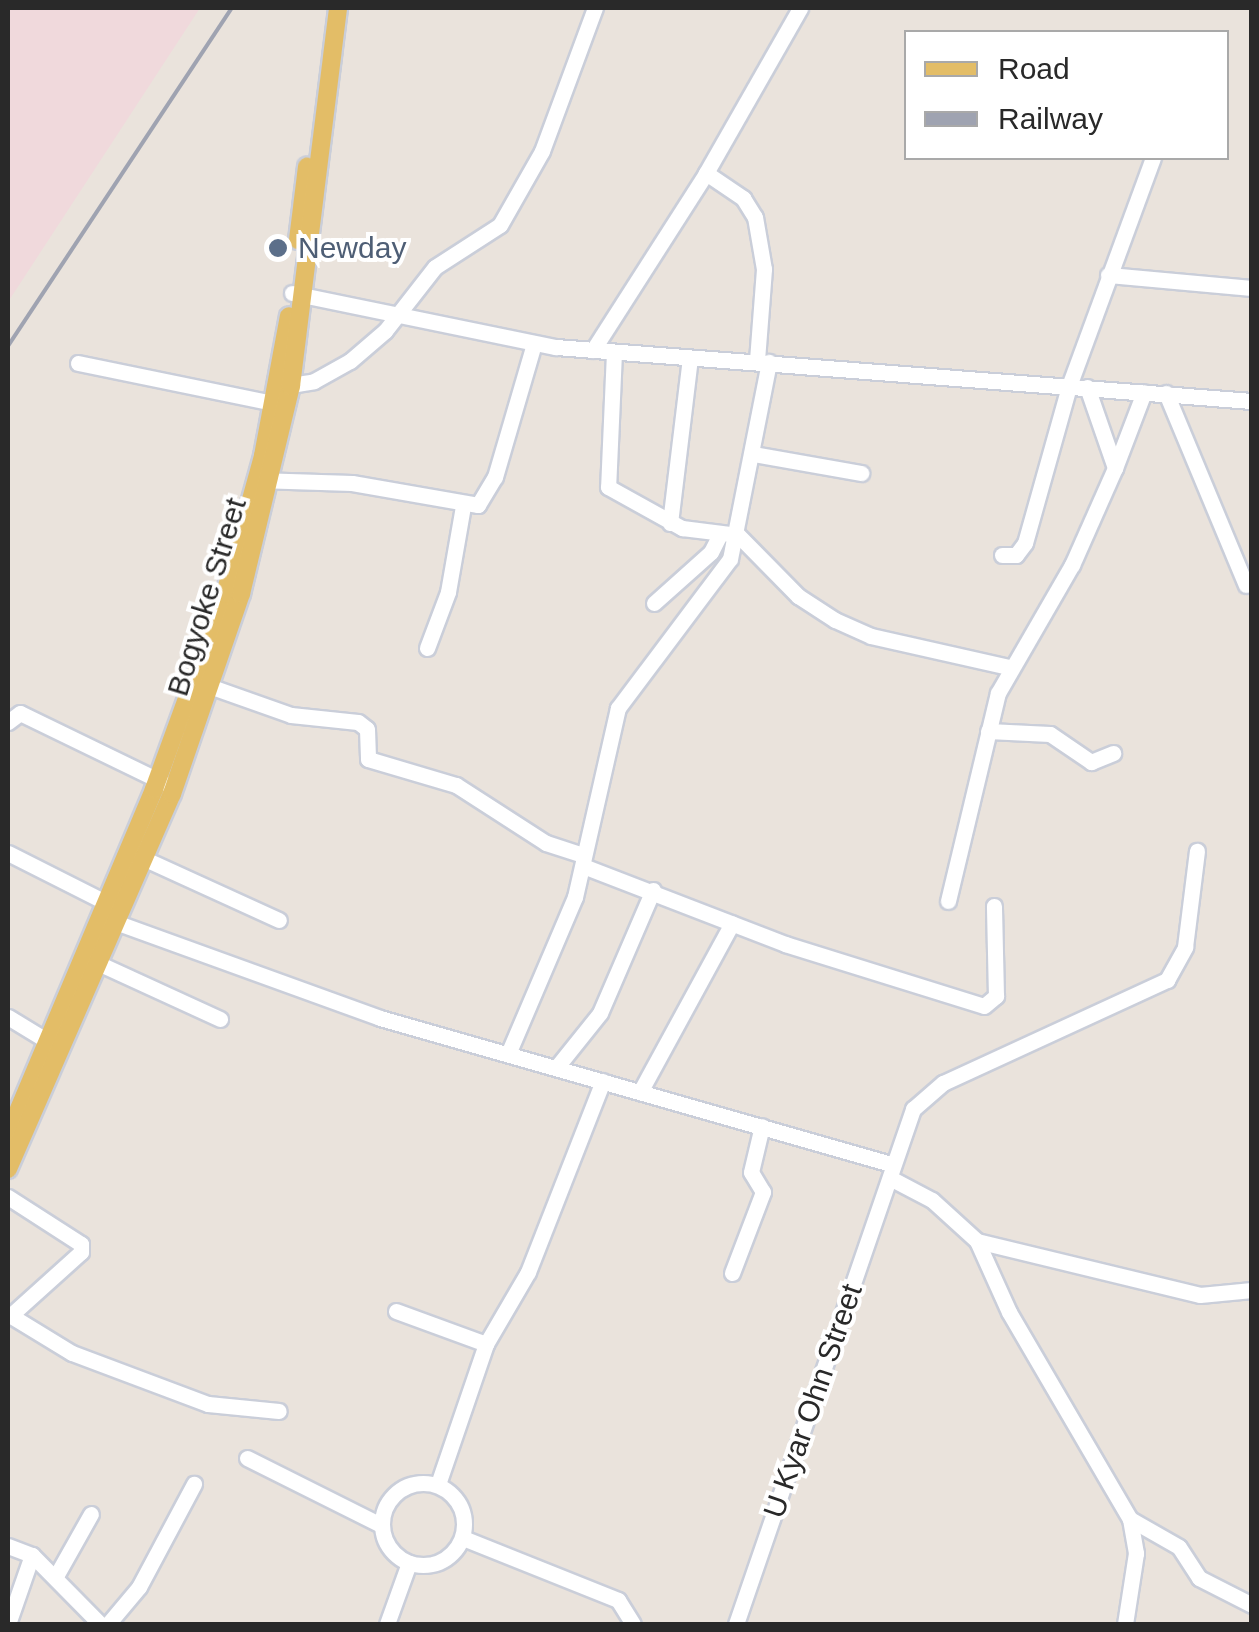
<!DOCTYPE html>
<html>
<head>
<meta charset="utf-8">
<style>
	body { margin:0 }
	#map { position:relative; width:1259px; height:1632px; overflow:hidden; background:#eae3dc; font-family:Helvetica,sans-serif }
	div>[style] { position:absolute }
	.medical>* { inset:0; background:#f0d9dc }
	.roads { filter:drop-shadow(2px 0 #caced9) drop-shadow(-2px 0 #caced9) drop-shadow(0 2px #caced9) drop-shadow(0 -2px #caced9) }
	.minor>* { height:15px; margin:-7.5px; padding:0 7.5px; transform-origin:7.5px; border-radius:7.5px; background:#fff }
	.minor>.ring { margin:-7.5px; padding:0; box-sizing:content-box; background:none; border:15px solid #fff; border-radius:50% }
	.major>* { height:18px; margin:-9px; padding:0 9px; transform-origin:9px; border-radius:9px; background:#e3bd67 }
	.rail>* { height:4px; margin:-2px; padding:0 2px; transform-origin:2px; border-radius:2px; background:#9fa3b1 }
	.dots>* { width:28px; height:28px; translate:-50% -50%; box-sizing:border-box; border:5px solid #fff; border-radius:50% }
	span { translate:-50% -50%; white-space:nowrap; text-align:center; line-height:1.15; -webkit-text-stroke:8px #fff; paint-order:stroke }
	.service-label { font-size:30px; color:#4e5e75 }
	.left { translate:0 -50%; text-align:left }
	.street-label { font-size:30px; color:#292929 }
	.frame { position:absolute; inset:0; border:10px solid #292929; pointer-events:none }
	.legend { position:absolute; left:904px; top:30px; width:325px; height:130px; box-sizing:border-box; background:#fff; border:2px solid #a9a9a9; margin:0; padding:12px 18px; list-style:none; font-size:30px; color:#292929 }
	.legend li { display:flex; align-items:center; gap:20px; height:50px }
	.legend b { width:50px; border:2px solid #a9a9a9 }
</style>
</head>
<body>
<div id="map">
	<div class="medical">
		<div style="clip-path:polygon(8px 8px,200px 8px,8px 302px)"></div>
	</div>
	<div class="roads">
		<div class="minor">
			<div style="left:706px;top:173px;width:45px;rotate:34deg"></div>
			<div style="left:743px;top:198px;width:22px;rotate:58deg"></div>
			<div style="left:755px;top:217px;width:53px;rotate:80.2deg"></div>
			<div style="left:764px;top:269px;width:92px;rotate:94.4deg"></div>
			<div style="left:1108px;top:275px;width:145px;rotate:5.2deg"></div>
			<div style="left:292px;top:293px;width:269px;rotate:11.6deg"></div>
			<div style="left:556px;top:347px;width:698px;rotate:4.44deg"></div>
			<div style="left:593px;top:350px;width:210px;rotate:-57.4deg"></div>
			<div style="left:706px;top:173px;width:190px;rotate:-60.3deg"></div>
			<div style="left:614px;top:352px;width:135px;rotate:92.5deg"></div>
			<div style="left:608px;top:487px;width:85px;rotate:29deg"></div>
			<div style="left:682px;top:528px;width:56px;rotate:7.1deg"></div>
			<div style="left:78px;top:363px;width:209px;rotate:11.6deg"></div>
			<div style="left:284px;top:386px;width:30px;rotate:-9deg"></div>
			<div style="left:314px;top:381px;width:41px;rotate:-29.1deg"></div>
			<div style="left:350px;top:361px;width:46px;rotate:-40.6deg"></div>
			<div style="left:385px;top:331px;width:81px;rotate:-52deg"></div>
			<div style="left:435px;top:267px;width:77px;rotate:-32.9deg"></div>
			<div style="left:500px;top:225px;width:85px;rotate:-60.4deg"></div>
			<div style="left:542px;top:151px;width:153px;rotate:-69.7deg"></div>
			<div style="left:1087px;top:387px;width:86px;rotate:70.9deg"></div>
			<div style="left:1115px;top:468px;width:81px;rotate:-69.1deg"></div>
			<div style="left:1166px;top:393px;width:208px;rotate:67.4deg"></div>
			<div style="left:753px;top:454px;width:110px;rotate:10deg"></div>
			<div style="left:257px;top:480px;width:95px;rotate:1.8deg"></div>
			<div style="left:352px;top:483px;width:128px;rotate:9.9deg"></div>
			<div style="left:478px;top:505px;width:33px;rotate:-59deg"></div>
			<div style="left:495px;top:477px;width:139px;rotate:-73.7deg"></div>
			<div style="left:670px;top:523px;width:166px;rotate:-83.1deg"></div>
			<div style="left:738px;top:535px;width:86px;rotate:45.5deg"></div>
			<div style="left:798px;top:596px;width:44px;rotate:33deg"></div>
			<div style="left:835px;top:620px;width:39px;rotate:24deg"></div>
			<div style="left:871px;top:636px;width:141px;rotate:12.7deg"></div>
			<div style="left:1002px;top:555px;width:14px"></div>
			<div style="left:1016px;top:555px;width:15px;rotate:-53deg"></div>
			<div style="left:1025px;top:543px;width:163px;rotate:-74.3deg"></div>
			<div style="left:1069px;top:386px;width:243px;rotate:-69.8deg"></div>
			<div style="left:654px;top:603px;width:76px;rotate:-41.8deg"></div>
			<div style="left:711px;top:552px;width:18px;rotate:-63deg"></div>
			<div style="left:427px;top:648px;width:60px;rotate:-69.4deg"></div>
			<div style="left:448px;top:592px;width:87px;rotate:-80.1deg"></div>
			<div style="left:209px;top:686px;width:87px;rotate:19.5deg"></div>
			<div style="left:291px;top:715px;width:67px;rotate:6deg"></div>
			<div style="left:358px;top:722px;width:11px;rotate:38deg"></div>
			<div style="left:367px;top:729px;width:30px;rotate:88deg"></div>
			<div style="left:368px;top:759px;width:92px;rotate:16.5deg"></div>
			<div style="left:456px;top:785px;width:107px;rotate:32.8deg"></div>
			<div style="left:546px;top:843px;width:40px;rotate:18deg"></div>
			<div style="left:8px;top:722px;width:15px;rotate:-37deg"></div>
			<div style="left:20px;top:713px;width:165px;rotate:25.9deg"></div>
			<div style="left:988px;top:731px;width:62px;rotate:2.8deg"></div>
			<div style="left:1050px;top:734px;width:50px;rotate:34.3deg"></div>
			<div style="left:1091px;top:762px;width:24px;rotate:-22deg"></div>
			<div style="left:8px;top:853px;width:111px;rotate:26.8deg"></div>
			<div style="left:145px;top:859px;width:147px;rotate:24.5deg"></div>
			<div style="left:583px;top:866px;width:217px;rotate:21.1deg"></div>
			<div style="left:785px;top:944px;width:208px;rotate:17.3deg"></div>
			<div style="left:984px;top:1006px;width:16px;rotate:-40deg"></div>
			<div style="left:996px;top:996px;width:90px;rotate:-91.3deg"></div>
			<div style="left:948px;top:901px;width:214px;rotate:-76.5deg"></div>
			<div style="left:998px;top:693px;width:148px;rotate:-60deg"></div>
			<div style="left:1072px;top:565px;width:106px;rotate:-66.1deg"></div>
			<div style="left:118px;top:923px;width:279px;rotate:19.9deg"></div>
			<div style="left:380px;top:1018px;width:531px;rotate:15.95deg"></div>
			<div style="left:100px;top:964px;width:132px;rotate:24.6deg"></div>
			<div style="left:8px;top:1017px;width:48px;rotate:31.4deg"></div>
			<div style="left:508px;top:1054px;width:171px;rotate:-66.9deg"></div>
			<div style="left:575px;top:897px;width:194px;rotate:-77.2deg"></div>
			<div style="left:618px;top:708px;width:186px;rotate:-53.1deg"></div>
			<div style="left:730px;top:559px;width:201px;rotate:-78.8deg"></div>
			<div style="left:556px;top:1068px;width:70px;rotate:-51.3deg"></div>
			<div style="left:600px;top:1013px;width:134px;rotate:-66.7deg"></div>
			<div style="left:640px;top:1092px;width:192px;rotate:-61.4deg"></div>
			<div style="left:890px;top:1178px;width:47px;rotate:27.6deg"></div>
			<div style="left:932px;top:1200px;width:61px;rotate:42.3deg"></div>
			<div style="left:977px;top:1241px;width:229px;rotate:13.6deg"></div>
			<div style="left:1200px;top:1295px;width:52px;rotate:-5.5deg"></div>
			<div style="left:8px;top:1197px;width:87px;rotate:32.8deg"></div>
			<div style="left:81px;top:1244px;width:8px;rotate:90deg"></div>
			<div style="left:81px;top:1252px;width:96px;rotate:138deg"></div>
			<div style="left:977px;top:1241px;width:78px;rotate:65.7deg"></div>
			<div style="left:1009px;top:1312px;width:240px;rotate:59.7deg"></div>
			<div style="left:1130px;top:1519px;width:35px;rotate:80deg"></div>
			<div style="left:1136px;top:1553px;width:72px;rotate:98.8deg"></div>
			<div style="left:732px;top:1273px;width:87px;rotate:-69.1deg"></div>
			<div style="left:763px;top:1192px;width:23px;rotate:-121deg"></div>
			<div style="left:751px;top:1172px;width:47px;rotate:-76.6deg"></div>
			<div style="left:396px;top:1311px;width:96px;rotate:20.1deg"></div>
			<div style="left:486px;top:1344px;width:148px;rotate:108.9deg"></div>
			<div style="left:8px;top:1314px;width:75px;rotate:31.4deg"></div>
			<div style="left:72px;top:1353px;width:145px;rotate:20.6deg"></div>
			<div style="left:208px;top:1404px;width:71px;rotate:5.6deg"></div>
			<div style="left:486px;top:1344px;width:83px;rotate:-59.7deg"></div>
			<div style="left:528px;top:1272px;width:205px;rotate:-68.6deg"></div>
			<div style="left:247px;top:1458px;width:150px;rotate:26.6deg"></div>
			<div class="ring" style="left:382px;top:1483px;width:67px;height:67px"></div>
			<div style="left:1130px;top:1519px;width:56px;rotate:29.7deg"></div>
			<div style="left:1179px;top:1547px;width:37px;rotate:57deg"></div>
			<div style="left:1199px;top:1578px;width:59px;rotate:27deg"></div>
			<div style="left:463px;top:1538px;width:167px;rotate:21.8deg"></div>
			<div style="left:618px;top:1600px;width:28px;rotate:58deg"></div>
			<div style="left:8px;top:1546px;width:26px;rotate:21deg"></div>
			<div style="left:32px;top:1555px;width:97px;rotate:45.4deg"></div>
			<div style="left:56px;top:1576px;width:71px;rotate:-60.6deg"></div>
			<div style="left:8px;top:1624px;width:73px;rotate:-70.8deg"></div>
			<div style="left:108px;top:1624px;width:48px;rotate:-50deg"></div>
			<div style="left:139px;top:1587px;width:117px;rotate:-61.9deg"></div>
			<div style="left:387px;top:1624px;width:65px;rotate:-70.2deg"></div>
			<div style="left:736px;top:1624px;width:545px;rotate:-71.03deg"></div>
			<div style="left:913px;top:1109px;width:40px;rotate:-41deg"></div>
			<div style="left:943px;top:1083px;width:247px;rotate:-24.7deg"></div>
			<div style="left:1167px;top:980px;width:38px;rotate:-61deg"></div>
			<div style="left:1185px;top:947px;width:97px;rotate:-82.9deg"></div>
		</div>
		<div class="major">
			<div style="left:298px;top:240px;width:74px;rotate:-83deg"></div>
			<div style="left:8px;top:1135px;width:376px;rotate:-67.1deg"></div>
			<div style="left:154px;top:789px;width:208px;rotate:-70deg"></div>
			<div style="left:225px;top:594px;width:143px;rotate:-74.6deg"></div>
			<div style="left:263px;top:456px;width:142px;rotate:-79.5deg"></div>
			<div style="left:8px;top:1169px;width:409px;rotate:-66.4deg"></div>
			<div style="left:172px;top:794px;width:212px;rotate:-71deg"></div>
			<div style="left:241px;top:594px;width:214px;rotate:-76.5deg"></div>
			<div style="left:291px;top:386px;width:381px;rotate:-82.9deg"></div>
		</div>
	</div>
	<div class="rail">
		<div style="left:8px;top:346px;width:405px;rotate:-56.5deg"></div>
	</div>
	<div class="dots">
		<div style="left:278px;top:248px;background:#5c6f8a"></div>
	</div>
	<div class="service-label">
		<span class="left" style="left:298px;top:248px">Newday</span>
	</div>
	<div class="street-label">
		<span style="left:207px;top:597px;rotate:-73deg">Bogyoke Street</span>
		<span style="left:813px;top:1401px;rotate:-71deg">U Kyar Ohn Street</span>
	</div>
	<div class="frame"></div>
	<ul class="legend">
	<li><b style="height:12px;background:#e3bd67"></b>Road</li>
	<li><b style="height:12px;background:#9fa3b1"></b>Railway</li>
	</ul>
</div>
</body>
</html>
